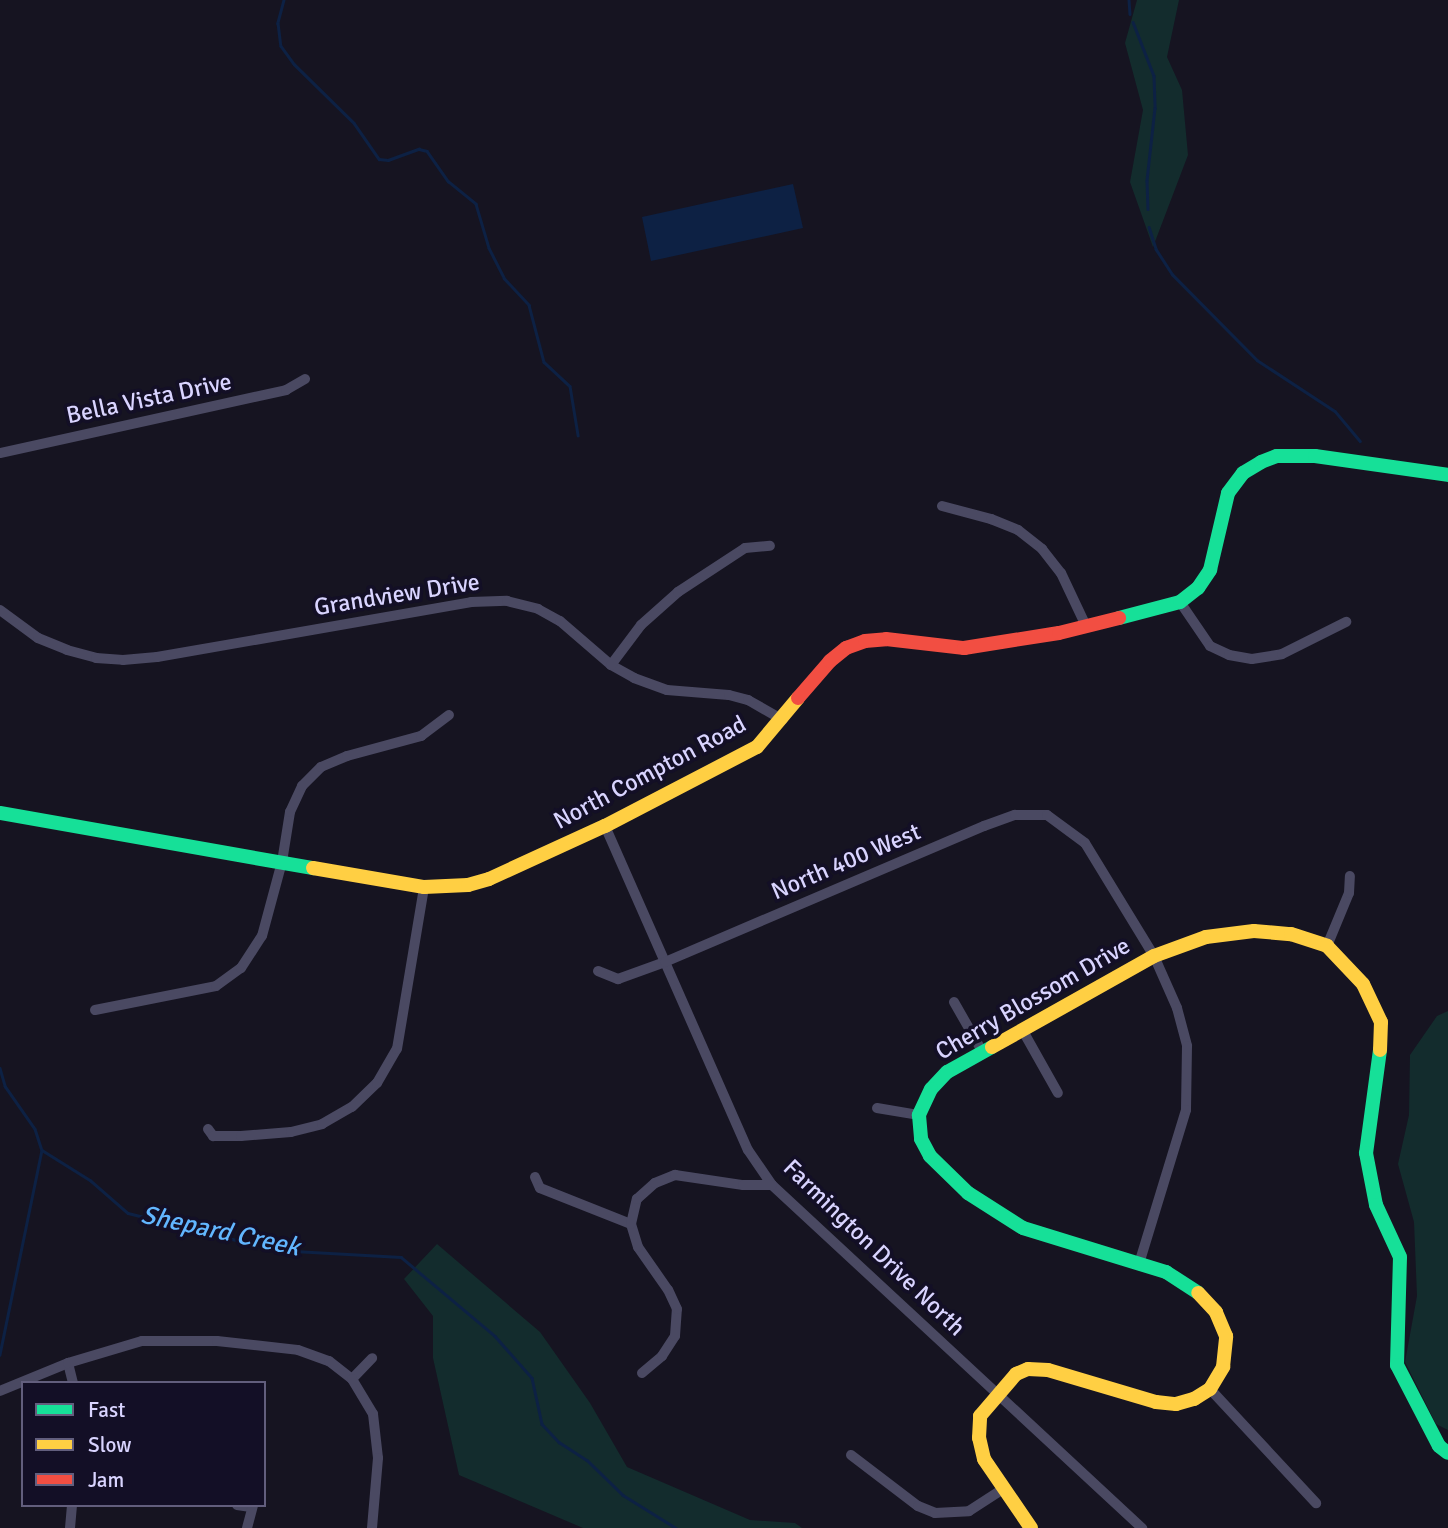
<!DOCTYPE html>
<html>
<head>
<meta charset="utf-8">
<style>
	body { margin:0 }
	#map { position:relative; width:1448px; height:1528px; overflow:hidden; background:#161421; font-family:Signika,sans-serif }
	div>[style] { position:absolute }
	.green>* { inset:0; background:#132c2d }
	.water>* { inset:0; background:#0d2144 }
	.stream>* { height:2.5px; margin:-1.25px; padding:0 1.25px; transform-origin:1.25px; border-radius:1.25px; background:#0d2144 }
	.street>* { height:10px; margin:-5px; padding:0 5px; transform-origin:5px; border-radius:5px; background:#4a4962 }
	.fast>* { height:14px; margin:-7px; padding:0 7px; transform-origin:7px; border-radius:7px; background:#16e098 }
	.slow>* { height:14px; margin:-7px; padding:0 7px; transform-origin:7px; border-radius:7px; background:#ffcf43 }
	.jam>* { height:14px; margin:-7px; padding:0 7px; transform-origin:7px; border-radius:7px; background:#f24e42 }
	span { translate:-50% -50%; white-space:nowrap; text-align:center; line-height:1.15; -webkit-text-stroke:7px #130f26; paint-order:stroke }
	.street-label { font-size:24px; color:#d9d4ff }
	.water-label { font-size:26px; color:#62b6ff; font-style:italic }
	.legend { position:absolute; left:21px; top:1381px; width:245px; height:126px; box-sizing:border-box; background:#130f26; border:2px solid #625e7d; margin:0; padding:9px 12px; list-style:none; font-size:21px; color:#d9d4ff }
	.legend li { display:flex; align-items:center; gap:14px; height:35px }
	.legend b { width:35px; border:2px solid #625e7d }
</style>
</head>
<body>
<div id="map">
	<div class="green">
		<div style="clip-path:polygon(1137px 0,1179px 0,1167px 57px,1182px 90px,1188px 155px,1153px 247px,1130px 182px,1143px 110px,1125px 43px)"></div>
		<div style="clip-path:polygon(1448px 1011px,1448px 1430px,1436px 1424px,1405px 1362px,1417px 1296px,1414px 1222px,1398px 1164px,1409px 1115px,1410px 1055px,1437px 1016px)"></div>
		<div style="clip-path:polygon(437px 1244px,540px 1332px,590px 1403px,627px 1467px,750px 1520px,795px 1523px,802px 1528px,583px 1528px,459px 1475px,433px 1358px,433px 1316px,404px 1279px)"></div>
	</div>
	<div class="water">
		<div style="clip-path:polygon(793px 184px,803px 228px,651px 261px,642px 217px)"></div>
	</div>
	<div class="stream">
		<div style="left:284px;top:0;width:24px;rotate:105deg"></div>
		<div style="left:278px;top:23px;width:23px;rotate:83deg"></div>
		<div style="left:281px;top:46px;width:22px;rotate:54deg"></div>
		<div style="left:294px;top:64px;width:84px;rotate:44.5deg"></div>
		<div style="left:354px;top:123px;width:44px;rotate:55.2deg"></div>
		<div style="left:379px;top:159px;width:9px;rotate:6deg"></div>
		<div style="left:388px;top:160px;width:33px;rotate:-20deg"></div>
		<div style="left:419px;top:149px;width:8px;rotate:14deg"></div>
		<div style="left:427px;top:151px;width:37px;rotate:55deg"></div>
		<div style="left:448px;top:181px;width:36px;rotate:39deg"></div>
		<div style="left:476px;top:204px;width:46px;rotate:73.5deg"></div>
		<div style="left:489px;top:248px;width:34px;rotate:63deg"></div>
		<div style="left:504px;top:278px;width:37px;rotate:47deg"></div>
		<div style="left:529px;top:305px;width:59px;rotate:75.3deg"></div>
		<div style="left:544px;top:362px;width:35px;rotate:43deg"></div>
		<div style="left:570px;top:386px;width:50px;rotate:80.7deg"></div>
		<div style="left:1129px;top:0;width:14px;rotate:86deg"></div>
		<div style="left:1133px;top:22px;width:58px;rotate:68.7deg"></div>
		<div style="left:1154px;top:76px;width:32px;rotate:88deg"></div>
		<div style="left:1155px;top:108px;width:73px;rotate:96.3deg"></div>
		<div style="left:1147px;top:181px;width:28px;rotate:88deg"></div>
		<div style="left:1149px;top:227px;width:23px;rotate:72deg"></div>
		<div style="left:1156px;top:249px;width:30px;rotate:57deg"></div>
		<div style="left:1172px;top:274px;width:121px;rotate:45.3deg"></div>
		<div style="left:1257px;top:360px;width:93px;rotate:33.2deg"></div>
		<div style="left:1335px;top:411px;width:39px;rotate:50deg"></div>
		<div style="left:0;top:1068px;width:19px;rotate:74deg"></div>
		<div style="left:5px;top:1086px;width:52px;rotate:55.1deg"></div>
		<div style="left:35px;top:1129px;width:22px;rotate:72deg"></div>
		<div style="left:42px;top:1150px;width:209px;rotate:101.6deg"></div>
		<div style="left:42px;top:1150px;width:57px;rotate:32deg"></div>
		<div style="left:90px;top:1180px;width:50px;rotate:41deg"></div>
		<div style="left:128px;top:1213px;width:153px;rotate:14deg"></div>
		<div style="left:276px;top:1250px;width:125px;rotate:3.2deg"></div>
		<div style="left:401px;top:1257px;width:123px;rotate:40deg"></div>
		<div style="left:495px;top:1336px;width:56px;rotate:48.6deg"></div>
		<div style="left:532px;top:1378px;width:47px;rotate:77.7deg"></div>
		<div style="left:542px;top:1424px;width:25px;rotate:47deg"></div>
		<div style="left:559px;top:1442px;width:33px;rotate:33deg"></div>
		<div style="left:587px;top:1460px;width:50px;rotate:44.2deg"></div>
		<div style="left:623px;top:1495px;width:62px;rotate:31.9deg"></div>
	</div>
	<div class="street">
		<div style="left:0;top:453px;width:293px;rotate:-12.4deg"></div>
		<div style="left:286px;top:390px;width:22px;rotate:-30deg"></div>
		<div style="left:942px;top:506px;width:51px;rotate:14.9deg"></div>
		<div style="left:991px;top:519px;width:29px;rotate:22deg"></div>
		<div style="left:1018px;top:530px;width:31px;rotate:38deg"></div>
		<div style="left:1042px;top:549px;width:31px;rotate:52deg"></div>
		<div style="left:1061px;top:573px;width:59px;rotate:64.7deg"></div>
		<div style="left:1180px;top:602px;width:53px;rotate:55.7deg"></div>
		<div style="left:1210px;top:646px;width:21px;rotate:25deg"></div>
		<div style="left:1229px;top:655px;width:23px;rotate:10deg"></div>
		<div style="left:1252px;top:659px;width:30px;rotate:-9deg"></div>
		<div style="left:1282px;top:654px;width:72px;rotate:-26.6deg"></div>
		<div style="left:0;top:610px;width:47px;rotate:36.4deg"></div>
		<div style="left:38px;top:638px;width:31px;rotate:22deg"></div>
		<div style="left:67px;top:650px;width:30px;rotate:15deg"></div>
		<div style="left:96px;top:658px;width:27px;rotate:4deg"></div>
		<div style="left:123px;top:660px;width:34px;rotate:-5deg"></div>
		<div style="left:157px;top:657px;width:319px;rotate:-9.9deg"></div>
		<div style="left:471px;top:602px;width:36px;rotate:-2deg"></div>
		<div style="left:507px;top:601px;width:32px;rotate:14deg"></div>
		<div style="left:538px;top:609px;width:25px;rotate:29deg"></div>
		<div style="left:560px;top:621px;width:67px;rotate:40.8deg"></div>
		<div style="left:611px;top:665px;width:26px;rotate:29deg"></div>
		<div style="left:634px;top:678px;width:35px;rotate:20deg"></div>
		<div style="left:667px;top:690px;width:62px;rotate:4.6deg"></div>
		<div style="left:729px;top:695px;width:20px;rotate:15deg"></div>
		<div style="left:748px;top:700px;width:40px;rotate:29.7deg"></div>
		<div style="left:611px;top:665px;width:50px;rotate:-53.1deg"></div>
		<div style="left:641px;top:625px;width:50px;rotate:-41.7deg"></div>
		<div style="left:678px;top:592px;width:80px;rotate:-33.3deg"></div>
		<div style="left:745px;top:548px;width:25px;rotate:-5deg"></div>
		<div style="left:605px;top:826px;width:354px;rotate:66.2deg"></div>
		<div style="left:748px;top:1150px;width:42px;rotate:55.6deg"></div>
		<div style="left:772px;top:1185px;width:505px;rotate:42.83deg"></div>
		<div style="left:1327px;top:946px;width:57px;rotate:-67.5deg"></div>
		<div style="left:1349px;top:893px;width:17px;rotate:-87deg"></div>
		<div style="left:598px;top:971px;width:22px;rotate:22deg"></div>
		<div style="left:618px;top:979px;width:50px;rotate:-19.9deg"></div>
		<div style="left:665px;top:962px;width:347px;rotate:-23.1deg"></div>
		<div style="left:984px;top:826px;width:33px;rotate:-20deg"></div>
		<div style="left:1015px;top:815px;width:32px"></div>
		<div style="left:1047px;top:815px;width:47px;rotate:36.4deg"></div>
		<div style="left:1085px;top:843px;width:132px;rotate:58.6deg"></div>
		<div style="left:1154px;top:956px;width:57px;rotate:66.1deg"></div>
		<div style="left:1177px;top:1008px;width:39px;rotate:75deg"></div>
		<div style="left:1187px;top:1046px;width:64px;rotate:90.9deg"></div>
		<div style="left:1186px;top:1110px;width:161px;rotate:107deg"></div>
		<div style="left:954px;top:1002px;width:56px;rotate:60.3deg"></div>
		<div style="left:95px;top:1010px;width:123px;rotate:-11.2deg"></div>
		<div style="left:216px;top:986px;width:31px;rotate:-36deg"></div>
		<div style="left:241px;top:968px;width:38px;rotate:-57deg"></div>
		<div style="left:262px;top:936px;width:77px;rotate:-74.9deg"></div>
		<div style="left:282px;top:862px;width:51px;rotate:-80.9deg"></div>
		<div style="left:290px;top:812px;width:29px;rotate:-65deg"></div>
		<div style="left:302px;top:786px;width:27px;rotate:-45deg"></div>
		<div style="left:321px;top:767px;width:28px;rotate:-23deg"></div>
		<div style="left:347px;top:756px;width:77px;rotate:-15.1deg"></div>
		<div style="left:421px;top:736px;width:35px;rotate:-37deg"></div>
		<div style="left:1023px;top:1031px;width:71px;rotate:60.6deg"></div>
		<div style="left:877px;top:1108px;width:43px;rotate:9.5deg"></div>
		<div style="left:208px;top:1129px;width:9px;rotate:54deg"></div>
		<div style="left:213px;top:1136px;width:28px"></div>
		<div style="left:241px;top:1136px;width:50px;rotate:-4.6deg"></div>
		<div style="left:291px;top:1132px;width:32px;rotate:-14deg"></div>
		<div style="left:322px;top:1124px;width:34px;rotate:-30deg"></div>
		<div style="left:352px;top:1107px;width:35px;rotate:-44deg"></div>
		<div style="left:377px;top:1083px;width:39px;rotate:-60deg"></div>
		<div style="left:397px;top:1049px;width:164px;rotate:-80.5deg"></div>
		<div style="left:535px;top:1177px;width:12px;rotate:66deg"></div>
		<div style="left:540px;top:1188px;width:98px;rotate:21.6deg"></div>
		<div style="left:68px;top:1363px;width:21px;rotate:76deg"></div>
		<div style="left:642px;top:1373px;width:26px;rotate:-40deg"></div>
		<div style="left:662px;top:1356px;width:24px;rotate:-57deg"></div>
		<div style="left:675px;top:1336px;width:27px;rotate:-86deg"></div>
		<div style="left:677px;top:1309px;width:21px;rotate:-115deg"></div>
		<div style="left:668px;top:1290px;width:52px;rotate:-124.9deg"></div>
		<div style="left:638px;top:1247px;width:24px;rotate:-107deg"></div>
		<div style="left:631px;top:1224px;width:26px;rotate:-77deg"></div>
		<div style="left:637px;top:1199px;width:24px;rotate:-42deg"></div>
		<div style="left:655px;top:1183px;width:22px;rotate:-22deg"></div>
		<div style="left:675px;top:1175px;width:69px;rotate:8.4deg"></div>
		<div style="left:743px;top:1185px;width:29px"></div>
		<div style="left:352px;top:1379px;width:29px;rotate:-46deg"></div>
		<div style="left:1210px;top:1389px;width:156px;rotate:47.1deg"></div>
		<div style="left:0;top:1391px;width:74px;rotate:-22.4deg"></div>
		<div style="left:68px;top:1363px;width:77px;rotate:-16.6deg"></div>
		<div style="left:142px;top:1341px;width:75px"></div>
		<div style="left:217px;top:1341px;width:81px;rotate:6.3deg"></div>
		<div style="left:298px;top:1350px;width:33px;rotate:20deg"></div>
		<div style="left:329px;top:1361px;width:29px;rotate:38deg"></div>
		<div style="left:352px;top:1379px;width:41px;rotate:59deg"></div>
		<div style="left:373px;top:1414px;width:44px;rotate:83.5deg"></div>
		<div style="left:378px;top:1458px;width:70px;rotate:94.9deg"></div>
		<div style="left:851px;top:1455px;width:84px;rotate:37.3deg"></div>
		<div style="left:918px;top:1506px;width:18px;rotate:22deg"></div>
		<div style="left:935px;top:1513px;width:34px;rotate:-3deg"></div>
		<div style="left:969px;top:1511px;width:40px;rotate:-32.9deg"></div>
		<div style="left:237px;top:1505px;width:14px;rotate:8deg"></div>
		<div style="left:70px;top:1528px;width:23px;rotate:-85deg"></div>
		<div style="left:247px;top:1528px;width:24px;rotate:-75deg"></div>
	</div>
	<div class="fast">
		<div style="left:1119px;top:618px;width:63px;rotate:-14.7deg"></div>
		<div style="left:1180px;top:602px;width:23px;rotate:-38deg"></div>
		<div style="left:1198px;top:588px;width:22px;rotate:-56deg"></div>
		<div style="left:1210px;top:570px;width:79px;rotate:-76.8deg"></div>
		<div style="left:1228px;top:493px;width:25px;rotate:-53deg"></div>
		<div style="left:1243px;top:473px;width:21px;rotate:-31deg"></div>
		<div style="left:1261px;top:462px;width:17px;rotate:-21deg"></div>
		<div style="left:1277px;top:456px;width:38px"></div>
		<div style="left:1315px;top:456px;width:134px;rotate:8.1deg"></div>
		<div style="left:0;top:813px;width:318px;rotate:10deg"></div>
		<div style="left:992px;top:1047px;width:51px;rotate:150.9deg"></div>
		<div style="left:947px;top:1072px;width:23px;rotate:133deg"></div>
		<div style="left:931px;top:1089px;width:29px;rotate:115deg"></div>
		<div style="left:919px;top:1115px;width:24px;rotate:85deg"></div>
		<div style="left:921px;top:1139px;width:19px;rotate:62deg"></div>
		<div style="left:930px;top:1156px;width:53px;rotate:44.2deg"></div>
		<div style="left:968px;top:1193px;width:65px;rotate:32.5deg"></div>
		<div style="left:1023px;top:1228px;width:150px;rotate:17.1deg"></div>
		<div style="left:1166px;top:1272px;width:38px;rotate:33deg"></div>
		<div style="left:1380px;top:1050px;width:104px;rotate:97.7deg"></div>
		<div style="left:1366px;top:1153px;width:53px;rotate:79.1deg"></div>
		<div style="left:1376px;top:1205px;width:57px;rotate:65.2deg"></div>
		<div style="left:1400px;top:1257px;width:108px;rotate:91.6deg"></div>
		<div style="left:1397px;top:1365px;width:91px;rotate:62.6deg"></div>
		<div style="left:1439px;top:1446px;width:11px;rotate:38deg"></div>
	</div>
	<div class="slow">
		<div style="left:313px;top:868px;width:113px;rotate:9.7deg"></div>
		<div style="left:424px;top:887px;width:44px;rotate:-2.6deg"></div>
		<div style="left:468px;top:885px;width:22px;rotate:-16deg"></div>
		<div style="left:489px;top:879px;width:128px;rotate:-24.6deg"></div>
		<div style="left:605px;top:826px;width:171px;rotate:-27.5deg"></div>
		<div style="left:757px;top:747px;width:64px;rotate:-50.1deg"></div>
		<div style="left:992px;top:1047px;width:186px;rotate:-29.3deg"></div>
		<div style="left:1154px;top:956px;width:55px;rotate:-20.1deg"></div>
		<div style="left:1206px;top:937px;width:48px;rotate:-7.1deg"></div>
		<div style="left:1254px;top:931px;width:37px;rotate:5deg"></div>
		<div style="left:1291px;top:934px;width:38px;rotate:18deg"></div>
		<div style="left:1327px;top:946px;width:52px;rotate:46.5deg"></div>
		<div style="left:1363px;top:984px;width:42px;rotate:64.7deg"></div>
		<div style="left:1381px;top:1022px;width:28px;rotate:92deg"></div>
		<div style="left:1031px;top:1528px;width:83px;rotate:-124.3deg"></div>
		<div style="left:984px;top:1459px;width:22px;rotate:-103deg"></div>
		<div style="left:979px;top:1438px;width:22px;rotate:-87deg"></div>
		<div style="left:980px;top:1416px;width:55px;rotate:-49.4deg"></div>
		<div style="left:1016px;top:1374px;width:13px;rotate:-23deg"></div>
		<div style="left:1028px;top:1369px;width:20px;rotate:3deg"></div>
		<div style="left:1048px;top:1370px;width:113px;rotate:16.5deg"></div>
		<div style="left:1156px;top:1402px;width:20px;rotate:6deg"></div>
		<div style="left:1176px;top:1404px;width:19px;rotate:-16deg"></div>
		<div style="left:1194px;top:1399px;width:19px;rotate:-32deg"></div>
		<div style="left:1210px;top:1389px;width:26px;rotate:-59deg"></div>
		<div style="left:1223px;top:1367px;width:31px;rotate:-84deg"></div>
		<div style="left:1226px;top:1336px;width:26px;rotate:-113deg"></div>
		<div style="left:1216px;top:1312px;width:26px;rotate:-133deg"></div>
	</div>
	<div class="jam">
		<div style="left:798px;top:698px;width:49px;rotate:-49.1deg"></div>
		<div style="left:830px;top:661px;width:21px;rotate:-39deg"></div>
		<div style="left:846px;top:648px;width:20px;rotate:-20deg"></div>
		<div style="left:865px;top:641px;width:21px;rotate:-5deg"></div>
		<div style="left:886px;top:639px;width:79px;rotate:6.6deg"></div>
		<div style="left:964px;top:648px;width:96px;rotate:-9deg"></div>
		<div style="left:1059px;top:633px;width:62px;rotate:-14deg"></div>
	</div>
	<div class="street-label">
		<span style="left:149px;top:399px;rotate:-12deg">Bella Vista Drive</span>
		<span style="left:397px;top:595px;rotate:-9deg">Grandview Drive</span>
		<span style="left:650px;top:773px;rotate:-28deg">North Compton Road</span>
		<span style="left:846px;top:862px;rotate:-23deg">North 400 West</span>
		<span style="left:1033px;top:999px;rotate:-30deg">Cherry Blossom Drive</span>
		<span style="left:874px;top:1248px;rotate:44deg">Farmington Drive North</span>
	</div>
	<div class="water-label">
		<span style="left:220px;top:1232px;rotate:12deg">Shepard Creek</span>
	</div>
	<ul class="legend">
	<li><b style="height:9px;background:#16e098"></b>Fast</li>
	<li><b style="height:9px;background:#ffcf43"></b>Slow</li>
	<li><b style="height:9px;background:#f24e42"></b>Jam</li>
	</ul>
</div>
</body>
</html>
